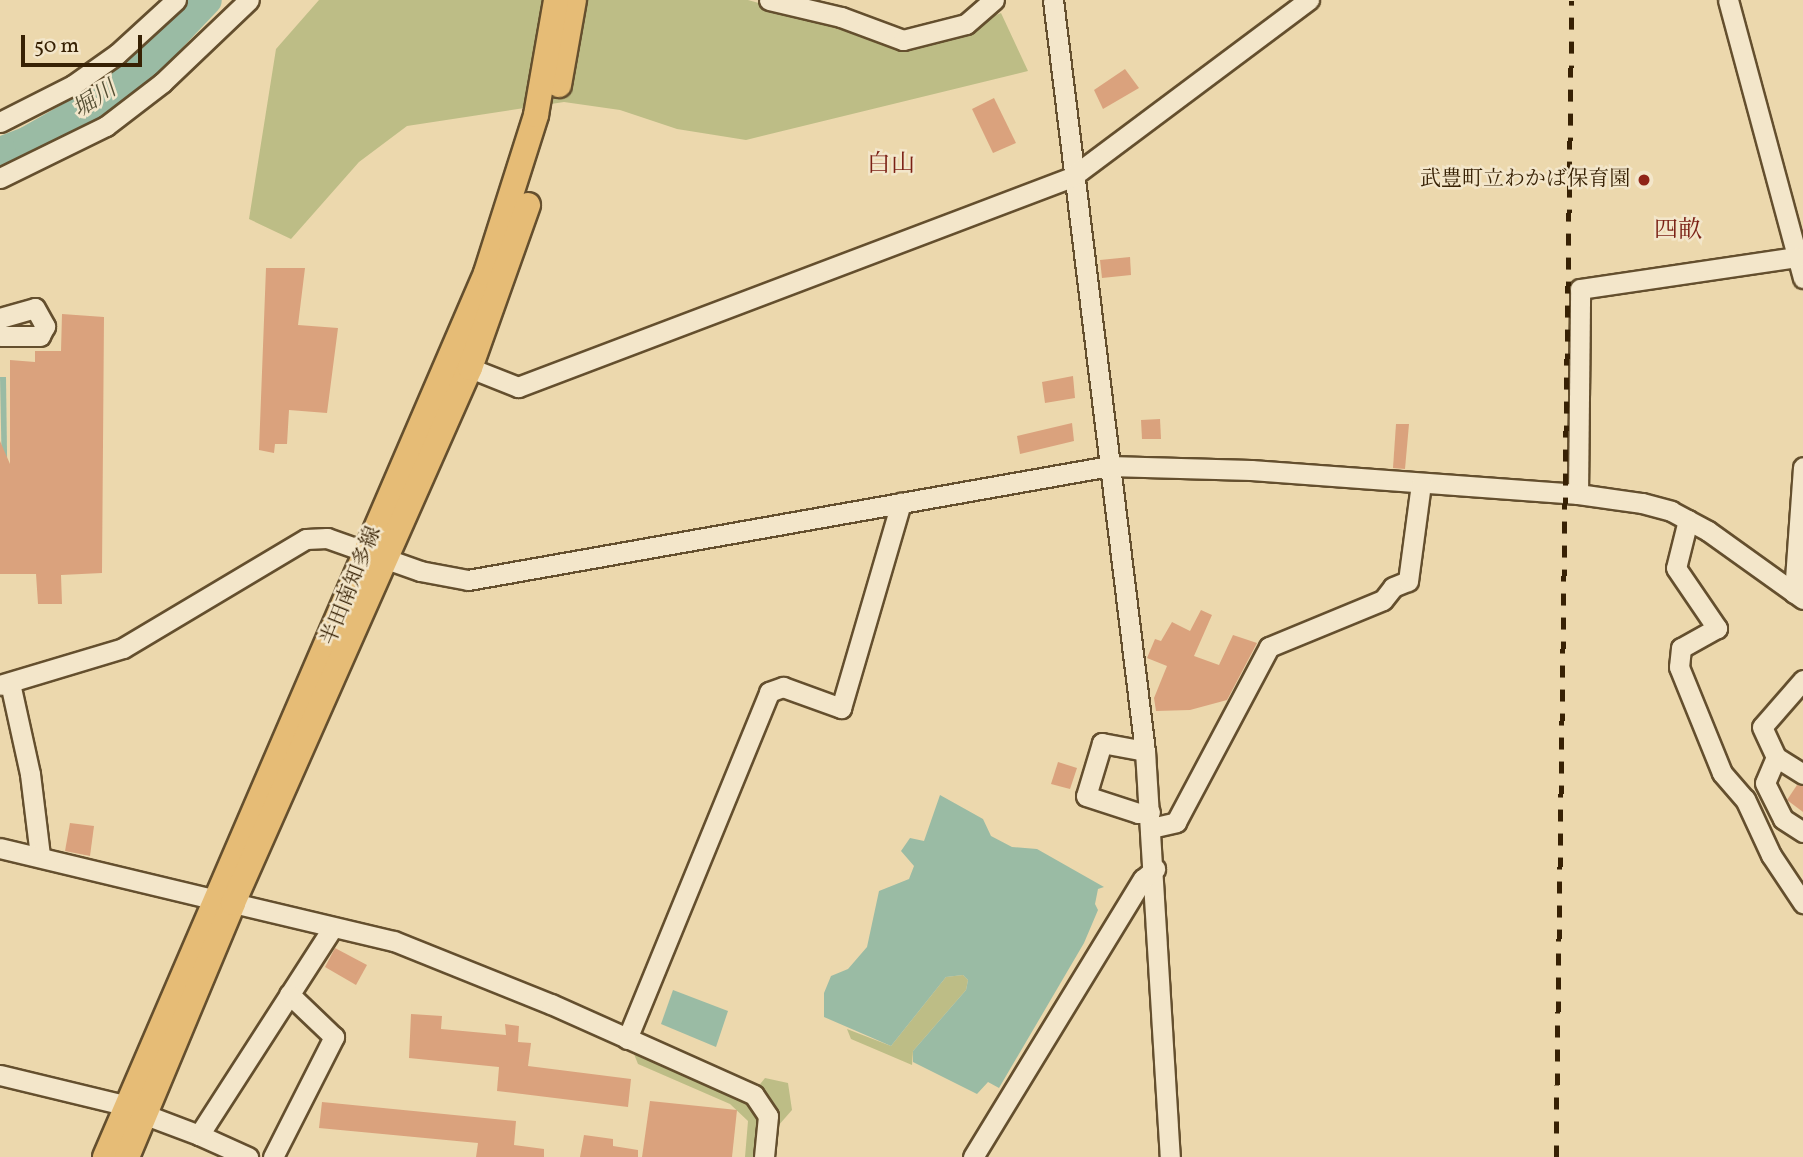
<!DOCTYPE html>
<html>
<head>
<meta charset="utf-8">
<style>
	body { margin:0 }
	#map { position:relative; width:1803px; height:1157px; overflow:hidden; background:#ecd8ad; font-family:Vollkorn,"Noto Serif JP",serif }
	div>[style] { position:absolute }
	.green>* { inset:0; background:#bdbd86 }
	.water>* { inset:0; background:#9abba4 }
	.river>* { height:30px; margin:-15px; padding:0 15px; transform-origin:15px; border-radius:15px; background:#9abba4 }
	.building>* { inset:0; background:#daa27d }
	.roads { filter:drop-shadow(2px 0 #644f2e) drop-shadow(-2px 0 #644f2e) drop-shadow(0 2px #644f2e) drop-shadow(0 -2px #644f2e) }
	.minor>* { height:19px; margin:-9.5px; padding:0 9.5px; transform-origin:9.5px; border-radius:9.5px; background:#f3e6ca }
	.major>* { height:24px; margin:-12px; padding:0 12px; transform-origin:12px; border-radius:12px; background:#e6bc76 }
	.rail>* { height:5px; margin-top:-2.5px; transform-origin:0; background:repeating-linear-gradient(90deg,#372104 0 12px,transparent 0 24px) }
	.dots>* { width:19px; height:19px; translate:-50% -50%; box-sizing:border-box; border:4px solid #f3e6ca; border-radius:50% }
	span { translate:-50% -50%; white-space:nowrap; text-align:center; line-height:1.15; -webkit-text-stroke:5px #f3e6ca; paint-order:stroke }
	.poi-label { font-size:21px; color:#372104 }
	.right { translate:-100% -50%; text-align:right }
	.street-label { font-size:21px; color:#372104 }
	.water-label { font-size:23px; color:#554f34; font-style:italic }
	.quarter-label { font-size:24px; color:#7a1f14 }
	.scale { position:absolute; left:21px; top:35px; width:121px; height:32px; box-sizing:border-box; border:4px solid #372104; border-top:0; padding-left:9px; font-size:21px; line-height:24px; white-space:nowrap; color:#372104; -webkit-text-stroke:5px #f3e6ca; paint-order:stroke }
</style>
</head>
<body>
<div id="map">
	<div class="green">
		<div style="clip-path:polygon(319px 0,748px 0,916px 47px,1001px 13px,1028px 71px,746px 140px,677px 129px,620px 110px,564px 102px,407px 126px,359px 162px,291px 239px,249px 219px,276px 49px)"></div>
		<div style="clip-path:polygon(963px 975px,968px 980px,966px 990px,913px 1051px,912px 1065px,851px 1039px,847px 1029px,891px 1046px,946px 977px)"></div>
		<div style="clip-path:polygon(632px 1049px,753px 1103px,762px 1119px,758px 1157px,745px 1157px,748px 1121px,730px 1104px,638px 1064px)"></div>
		<div style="clip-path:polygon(765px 1078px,788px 1083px,792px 1110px,778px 1126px,773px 1104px,757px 1088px)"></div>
	</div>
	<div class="water">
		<div style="clip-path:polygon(0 377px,6px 377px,8px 527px,3px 527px)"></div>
		<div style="clip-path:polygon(940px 795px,983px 819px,991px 836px,1012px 847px,1037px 849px,1104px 887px,1098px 889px,1095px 904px,1098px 910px,1084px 943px,999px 1088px,988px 1082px,977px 1094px,913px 1062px,913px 1051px,966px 990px,968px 980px,963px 975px,946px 977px,891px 1046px,824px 1017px,824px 993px,831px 976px,848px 969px,867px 947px,879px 891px,909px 879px,914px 866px,901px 851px,910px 838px,924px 841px)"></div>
		<div style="clip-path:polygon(673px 990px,728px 1011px,716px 1047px,661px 1024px)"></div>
	</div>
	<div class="river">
		<div style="left:0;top:152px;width:30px;rotate:-21deg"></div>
		<div style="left:28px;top:141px;width:93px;rotate:-29.6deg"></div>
		<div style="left:109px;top:95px;width:55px;rotate:-40.6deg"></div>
		<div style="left:151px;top:59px;width:81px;rotate:-46.5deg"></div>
	</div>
	<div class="building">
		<div style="clip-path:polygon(1125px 69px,1139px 88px,1103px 109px,1094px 90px)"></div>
		<div style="clip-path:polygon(994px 98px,1016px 143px,993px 153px,972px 109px)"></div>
		<div style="clip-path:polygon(1130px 257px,1131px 275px,1102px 278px,1100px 260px)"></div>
		<div style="clip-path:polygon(266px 268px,305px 268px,298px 325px,338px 328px,327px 413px,289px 410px,287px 444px,275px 444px,274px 453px,259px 450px)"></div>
		<div style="clip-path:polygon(62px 314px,104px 317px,102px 573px,61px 575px,62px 604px,38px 604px,36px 574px,0 574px,0 441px,10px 464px,10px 360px,35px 362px,35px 351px,61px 351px)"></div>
		<div style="clip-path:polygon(1073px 376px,1075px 398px,1045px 403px,1042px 382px)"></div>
		<div style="clip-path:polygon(1160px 419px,1161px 439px,1142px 439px,1141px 420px)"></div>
		<div style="clip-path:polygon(1072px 423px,1074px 441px,1020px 454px,1017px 436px)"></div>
		<div style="clip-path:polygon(1396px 424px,1409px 424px,1405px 469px,1393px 468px)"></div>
		<div style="clip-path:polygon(1201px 610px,1212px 615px,1194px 656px,1219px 665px,1233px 635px,1257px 643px,1227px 700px,1190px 710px,1156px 711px,1154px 698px,1167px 666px,1147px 658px,1155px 639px,1161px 641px,1172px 622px,1190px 631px)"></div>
		<div style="clip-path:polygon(1058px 762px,1077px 768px,1070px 789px,1051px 784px)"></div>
		<div style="clip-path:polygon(1797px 785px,1803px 786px,1803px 812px,1787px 800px)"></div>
		<div style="clip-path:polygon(70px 823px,94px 826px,90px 856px,65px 851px)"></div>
		<div style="clip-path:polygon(335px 948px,367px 965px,356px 985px,325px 967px)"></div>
		<div style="clip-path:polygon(411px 1014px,442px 1016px,441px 1029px,506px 1035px,505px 1024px,519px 1026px,518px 1042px,531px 1043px,528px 1066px,631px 1079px,628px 1107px,497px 1091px,499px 1067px,409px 1058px)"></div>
		<div style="clip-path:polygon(650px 1101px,737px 1110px,732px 1157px,642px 1157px)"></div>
		<div style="clip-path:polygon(322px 1102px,516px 1121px,514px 1145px,544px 1149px,544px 1157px,476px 1157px,478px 1143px,319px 1128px)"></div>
		<div style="clip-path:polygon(584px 1135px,613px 1139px,613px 1146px,638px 1150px,638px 1157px,580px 1157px)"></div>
	</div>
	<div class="roads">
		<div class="minor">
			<div style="left:769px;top:0;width:74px;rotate:13.3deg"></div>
			<div style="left:841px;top:17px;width:66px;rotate:20.4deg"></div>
			<div style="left:903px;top:40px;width:65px;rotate:-14.3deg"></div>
			<div style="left:966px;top:24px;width:37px;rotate:-41deg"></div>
			<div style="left:1053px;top:0;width:757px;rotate:83.02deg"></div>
			<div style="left:1145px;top:751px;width:407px;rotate:86.5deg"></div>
			<div style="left:1728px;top:0;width:288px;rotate:74.9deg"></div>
			<div style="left:0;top:122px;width:82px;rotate:-26.9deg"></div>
			<div style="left:73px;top:85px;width:54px;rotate:-35.2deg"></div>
			<div style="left:117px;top:54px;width:80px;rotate:-42.5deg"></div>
			<div style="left:0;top:178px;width:118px;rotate:-26.1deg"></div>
			<div style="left:106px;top:126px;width:71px;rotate:-37.5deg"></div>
			<div style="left:162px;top:83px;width:120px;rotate:-43.7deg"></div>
			<div style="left:0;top:318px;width:36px;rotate:-16deg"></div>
			<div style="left:35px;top:308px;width:21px;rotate:61deg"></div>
			<div style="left:45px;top:326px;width:11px;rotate:117deg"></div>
			<div style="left:40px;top:336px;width:40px;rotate:180deg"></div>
			<div style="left:470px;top:368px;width:52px;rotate:21.6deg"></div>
			<div style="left:518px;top:387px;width:592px;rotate:-20.76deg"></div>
			<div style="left:1072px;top:177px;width:296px;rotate:-36.8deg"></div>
			<div style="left:1578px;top:494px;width:205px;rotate:-89.4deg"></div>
			<div style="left:1580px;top:289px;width:218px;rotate:-8.4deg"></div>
			<div style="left:1688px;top:520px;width:49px;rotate:104deg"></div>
			<div style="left:1676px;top:568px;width:73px;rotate:55.7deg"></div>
			<div style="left:1717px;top:628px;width:41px;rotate:150.9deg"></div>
			<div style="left:1681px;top:648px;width:19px;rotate:96deg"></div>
			<div style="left:1679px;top:667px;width:114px;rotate:67.9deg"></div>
			<div style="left:1722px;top:773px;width:35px;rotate:49deg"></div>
			<div style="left:1745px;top:799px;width:62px;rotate:65.1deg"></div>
			<div style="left:1771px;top:855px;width:58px;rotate:56.3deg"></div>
			<div style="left:1794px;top:593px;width:126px;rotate:-85.9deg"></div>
			<div style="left:1803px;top:680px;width:62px;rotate:131.1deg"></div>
			<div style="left:1762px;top:727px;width:33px;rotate:65deg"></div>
			<div style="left:1776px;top:757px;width:32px;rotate:32deg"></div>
			<div style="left:10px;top:683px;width:93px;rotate:77.6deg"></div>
			<div style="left:30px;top:774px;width:82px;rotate:83deg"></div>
			<div style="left:0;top:685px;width:128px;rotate:-16.7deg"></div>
			<div style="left:123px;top:648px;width:213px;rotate:-30.8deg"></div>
			<div style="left:306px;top:539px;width:21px;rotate:-3deg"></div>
			<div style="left:327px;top:538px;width:99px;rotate:19.5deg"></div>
			<div style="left:420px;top:571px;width:49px;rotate:10.6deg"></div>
			<div style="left:468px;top:580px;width:651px;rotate:-10.08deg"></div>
			<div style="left:1109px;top:466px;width:142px;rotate:1.6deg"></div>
			<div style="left:1251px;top:470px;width:328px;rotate:4.2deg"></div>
			<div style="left:1578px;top:494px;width:65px;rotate:8deg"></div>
			<div style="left:1642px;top:503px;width:30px;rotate:15deg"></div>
			<div style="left:1671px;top:511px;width:42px;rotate:28.4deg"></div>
			<div style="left:1708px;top:531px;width:117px;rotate:35.6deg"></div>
			<div style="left:1145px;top:751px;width:44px;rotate:-169.5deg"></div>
			<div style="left:1102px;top:743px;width:55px;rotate:106.8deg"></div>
			<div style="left:1086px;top:796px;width:55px;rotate:18.1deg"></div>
			<div style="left:1138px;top:813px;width:12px;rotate:-5deg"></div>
			<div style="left:1776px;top:757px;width:28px;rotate:113deg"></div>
			<div style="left:1765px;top:783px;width:40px;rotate:63.4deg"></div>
			<div style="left:1783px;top:819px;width:24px;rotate:33deg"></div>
			<div style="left:1151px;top:828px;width:26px;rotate:-13deg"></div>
			<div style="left:1176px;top:822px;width:198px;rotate:-62deg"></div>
			<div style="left:1269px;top:647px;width:123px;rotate:-22.4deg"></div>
			<div style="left:1383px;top:600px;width:16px;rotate:-52deg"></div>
			<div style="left:1393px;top:587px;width:16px;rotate:-22deg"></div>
			<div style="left:1408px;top:581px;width:98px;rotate:-82.4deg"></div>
			<div style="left:0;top:848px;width:222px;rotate:13.5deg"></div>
			<div style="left:233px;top:903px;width:165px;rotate:13.3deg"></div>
			<div style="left:394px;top:941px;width:169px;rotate:21.9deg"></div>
			<div style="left:551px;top:1004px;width:222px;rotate:24.1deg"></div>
			<div style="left:754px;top:1095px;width:25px;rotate:56deg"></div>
			<div style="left:768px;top:1116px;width:41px;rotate:95.6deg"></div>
			<div style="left:627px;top:1039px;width:375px;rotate:-67.7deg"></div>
			<div style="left:769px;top:692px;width:15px;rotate:-20deg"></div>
			<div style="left:783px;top:687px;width:62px;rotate:19.9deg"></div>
			<div style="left:841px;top:708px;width:214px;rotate:-73.7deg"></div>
			<div style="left:0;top:1075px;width:132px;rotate:13.6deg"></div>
			<div style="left:146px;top:1115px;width:57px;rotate:20.7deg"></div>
			<div style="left:199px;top:1135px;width:244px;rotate:-57.2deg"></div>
			<div style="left:199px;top:1135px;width:54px;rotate:24.2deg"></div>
			<div style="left:273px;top:1157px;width:135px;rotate:-63.1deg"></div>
			<div style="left:334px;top:1037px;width:62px;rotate:-136.3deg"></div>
			<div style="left:973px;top:1157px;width:326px;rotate:-58.6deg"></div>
			<div style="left:1143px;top:879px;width:16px;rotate:-40deg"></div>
		</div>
		<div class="major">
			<div style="left:559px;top:85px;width:86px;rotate:-80deg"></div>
			<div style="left:105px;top:1157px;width:963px;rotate:-66.68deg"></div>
			<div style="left:486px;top:273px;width:166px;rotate:-72.4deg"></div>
			<div style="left:536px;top:115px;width:117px;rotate:-80.1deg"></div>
			<div style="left:127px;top:1157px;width:275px;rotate:-67.3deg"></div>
			<div style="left:233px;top:903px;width:585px;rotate:-66.11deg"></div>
			<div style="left:470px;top:368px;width:173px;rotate:-70.4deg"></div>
		</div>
	</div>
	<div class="rail">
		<div style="left:1556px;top:1157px;width:1157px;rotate:-89.21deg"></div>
	</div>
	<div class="dots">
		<div style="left:1644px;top:180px;background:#8f2418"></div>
	</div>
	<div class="poi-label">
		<span class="right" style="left:1630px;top:180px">武豊町立わかば保育園</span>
	</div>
	<div class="street-label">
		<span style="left:352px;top:586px;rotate:-68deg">半田南知多線</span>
	</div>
	<div class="water-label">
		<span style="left:95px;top:100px;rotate:-33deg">堀川</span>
	</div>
	<div class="quarter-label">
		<span style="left:891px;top:166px">白山</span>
		<span style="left:1678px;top:232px">四畝</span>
	</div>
	<div class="scale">50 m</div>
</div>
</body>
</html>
